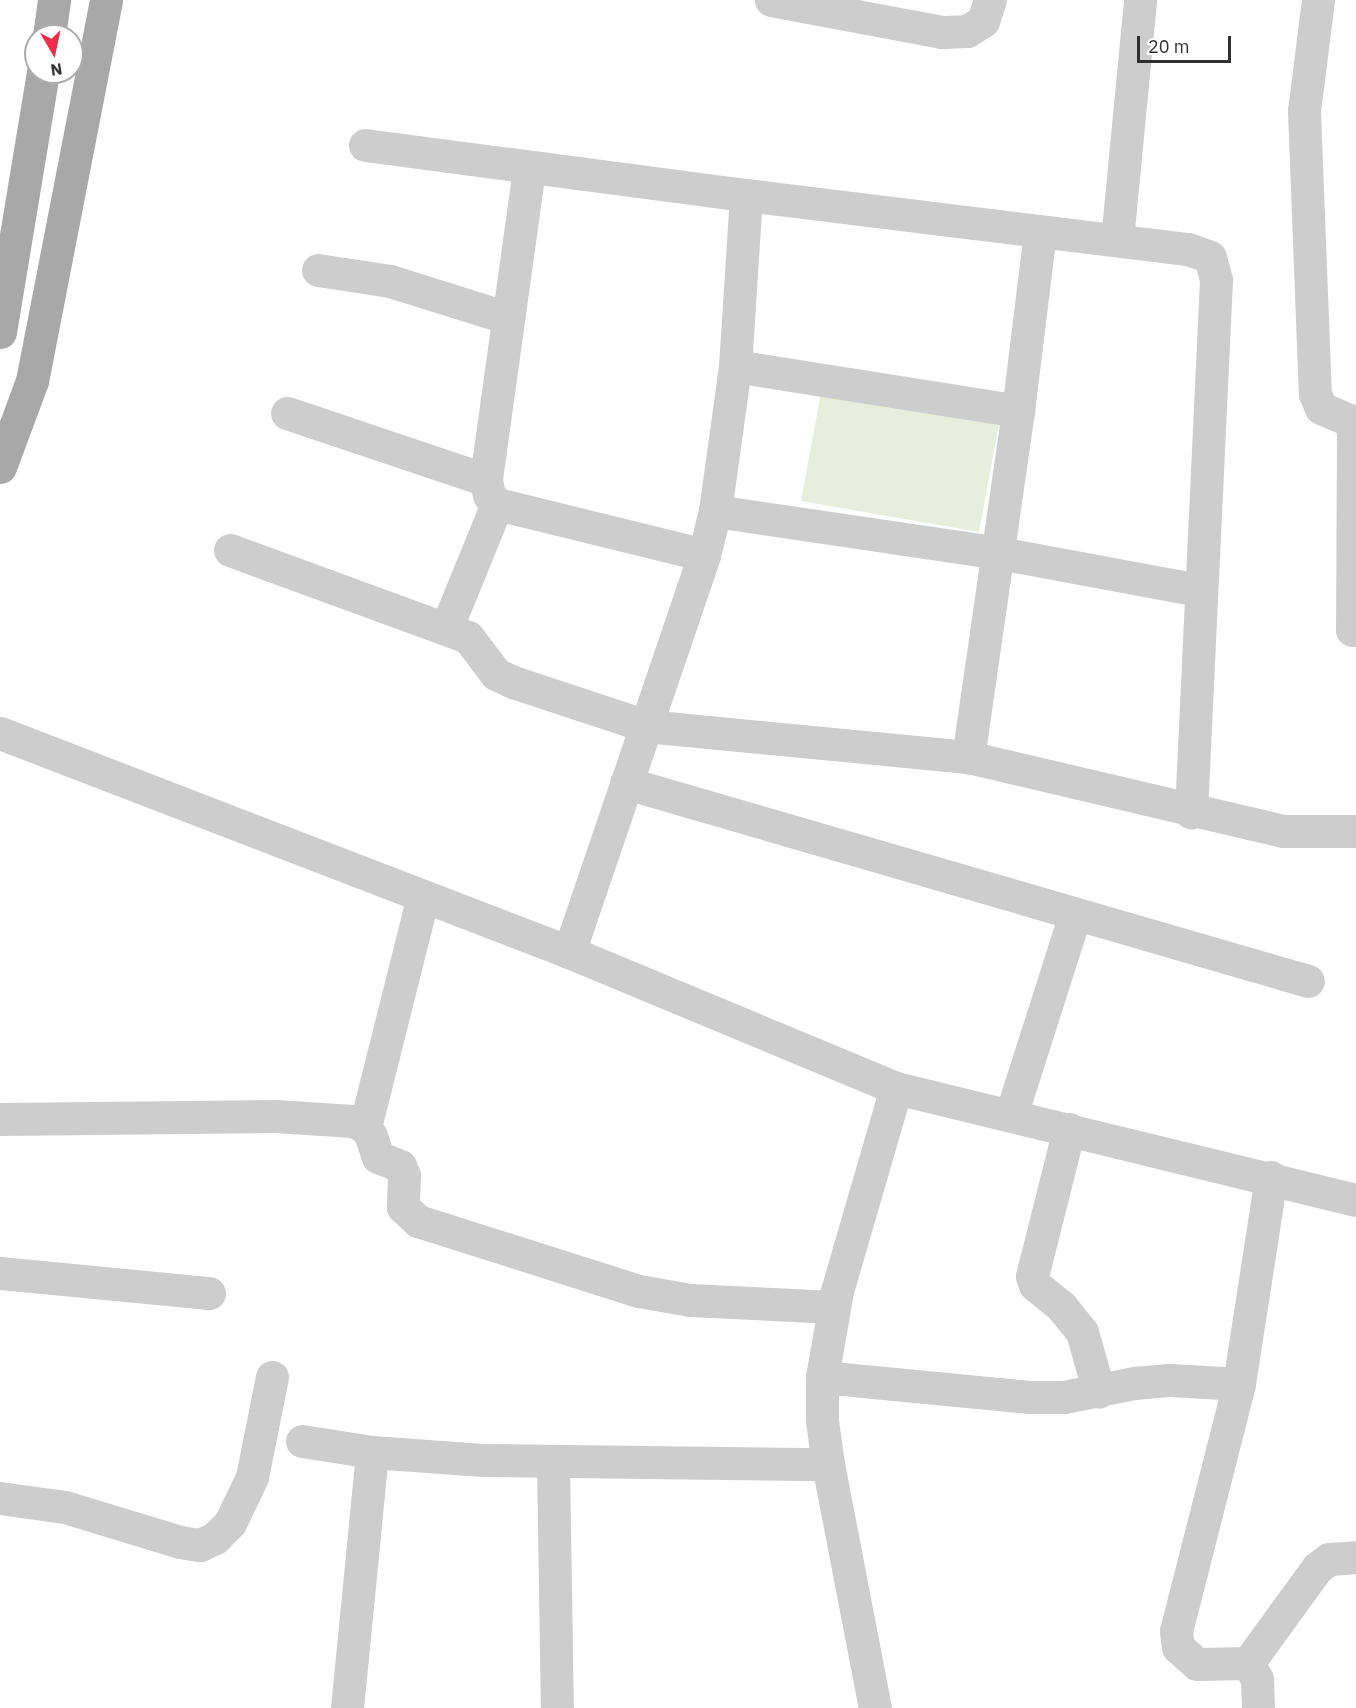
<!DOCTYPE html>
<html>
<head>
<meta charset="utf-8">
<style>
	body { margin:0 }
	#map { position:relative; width:1356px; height:1708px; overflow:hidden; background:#fff; font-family:"IBM Plex Sans",sans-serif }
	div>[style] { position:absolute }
	.green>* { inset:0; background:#e8eede }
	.street>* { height:33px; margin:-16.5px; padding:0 16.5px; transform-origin:16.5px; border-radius:16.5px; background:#cdcdcd }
	.primary>* { height:33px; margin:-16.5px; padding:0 16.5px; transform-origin:16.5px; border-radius:16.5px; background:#a8a8a8 }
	span { translate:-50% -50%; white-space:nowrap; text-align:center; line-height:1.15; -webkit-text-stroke:6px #fff; paint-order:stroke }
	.north { position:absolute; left:24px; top:24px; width:60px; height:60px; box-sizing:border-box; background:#fff; border:2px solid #acacac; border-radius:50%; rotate:171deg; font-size:16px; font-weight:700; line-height:24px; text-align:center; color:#303030 }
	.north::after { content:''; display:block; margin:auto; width:21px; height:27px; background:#eb2f4a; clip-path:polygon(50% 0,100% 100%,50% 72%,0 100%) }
	.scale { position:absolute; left:1137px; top:36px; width:94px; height:27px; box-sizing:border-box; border:3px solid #303030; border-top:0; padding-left:8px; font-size:18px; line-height:21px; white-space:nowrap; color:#303030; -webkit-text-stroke:4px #fff; paint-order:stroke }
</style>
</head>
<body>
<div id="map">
	<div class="green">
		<div style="clip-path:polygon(821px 392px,999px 424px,979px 532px,801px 501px)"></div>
	</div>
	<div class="street">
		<div style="left:771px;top:0;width:174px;rotate:10.6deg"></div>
		<div style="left:942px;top:32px;width:25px;rotate:-2deg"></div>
		<div style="left:967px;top:31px;width:19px;rotate:-32deg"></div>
		<div style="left:983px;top:21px;width:22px;rotate:-72deg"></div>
		<div style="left:1318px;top:0;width:112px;rotate:97.2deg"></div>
		<div style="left:1304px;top:111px;width:283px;rotate:87.8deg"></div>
		<div style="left:1315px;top:394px;width:15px;rotate:67deg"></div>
		<div style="left:1321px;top:408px;width:38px;rotate:23deg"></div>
		<div style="left:365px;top:145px;width:384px;rotate:7.5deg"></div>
		<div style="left:529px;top:169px;width:314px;rotate:97.9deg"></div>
		<div style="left:486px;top:480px;width:15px;rotate:79deg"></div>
		<div style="left:489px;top:495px;width:12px;rotate:48deg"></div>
		<div style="left:497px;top:504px;width:213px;rotate:13.8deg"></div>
		<div style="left:1117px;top:240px;width:241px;rotate:-84.5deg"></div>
		<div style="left:318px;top:270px;width:73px;rotate:8.7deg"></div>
		<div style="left:390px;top:281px;width:124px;rotate:17.4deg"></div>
		<div style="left:735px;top:366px;width:171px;rotate:-86.3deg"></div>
		<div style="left:746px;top:195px;width:445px;rotate:7deg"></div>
		<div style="left:1188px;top:249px;width:23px;rotate:20deg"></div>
		<div style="left:1210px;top:257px;width:24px;rotate:75deg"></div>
		<div style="left:1216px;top:280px;width:533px;rotate:92.69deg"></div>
		<div style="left:1018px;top:411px;width:181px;rotate:-83deg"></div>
		<div style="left:287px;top:413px;width:210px;rotate:18.6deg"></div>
		<div style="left:715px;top:511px;width:287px;rotate:8.4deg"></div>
		<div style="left:999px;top:553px;width:203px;rotate:10.5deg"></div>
		<div style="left:230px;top:550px;width:253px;rotate:20.1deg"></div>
		<div style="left:468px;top:637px;width:46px;rotate:52.9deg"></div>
		<div style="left:496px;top:674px;width:19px;rotate:25deg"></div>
		<div style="left:513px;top:682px;width:140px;rotate:18.3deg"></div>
		<div style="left:646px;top:726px;width:323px;rotate:5.5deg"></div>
		<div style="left:968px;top:757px;width:324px;rotate:13.2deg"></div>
		<div style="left:1283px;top:831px;width:73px"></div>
		<div style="left:446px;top:629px;width:135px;rotate:-67.8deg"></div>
		<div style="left:1352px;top:630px;width:208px;rotate:-89.7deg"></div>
		<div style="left:0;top:733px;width:610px;rotate:21.05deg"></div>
		<div style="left:569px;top:952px;width:354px;rotate:22.6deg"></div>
		<div style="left:896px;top:1088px;width:473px;rotate:13.7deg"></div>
		<div style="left:626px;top:783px;width:710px;rotate:16.19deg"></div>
		<div style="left:569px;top:952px;width:419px;rotate:-71.2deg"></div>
		<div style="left:704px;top:555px;width:45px;rotate:-76deg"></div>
		<div style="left:715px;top:511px;width:146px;rotate:-82.1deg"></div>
		<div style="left:735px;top:366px;width:287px;rotate:9deg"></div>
		<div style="left:1018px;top:411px;width:350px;rotate:98.2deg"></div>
		<div style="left:1011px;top:1115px;width:211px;rotate:-72.3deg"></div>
		<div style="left:0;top:1119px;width:275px;rotate:-0.6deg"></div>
		<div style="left:275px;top:1116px;width:78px;rotate:3.7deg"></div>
		<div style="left:353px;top:1121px;width:13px;rotate:27deg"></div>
		<div style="left:365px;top:1127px;width:11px;rotate:56deg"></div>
		<div style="left:371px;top:1136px;width:22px;rotate:72deg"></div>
		<div style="left:378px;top:1157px;width:24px;rotate:22deg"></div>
		<div style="left:400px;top:1166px;width:10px;rotate:66deg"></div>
		<div style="left:404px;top:1175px;width:32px;rotate:92deg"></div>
		<div style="left:403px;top:1207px;width:21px;rotate:43deg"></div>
		<div style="left:418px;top:1221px;width:232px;rotate:17.6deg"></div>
		<div style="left:639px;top:1291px;width:52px;rotate:10deg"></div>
		<div style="left:690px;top:1300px;width:143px;rotate:2.8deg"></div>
		<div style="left:365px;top:1127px;width:238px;rotate:-75.9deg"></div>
		<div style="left:1069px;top:1129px;width:152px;rotate:104.1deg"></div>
		<div style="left:1032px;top:1276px;width:9px;rotate:72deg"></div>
		<div style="left:1035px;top:1285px;width:33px;rotate:39deg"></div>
		<div style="left:1061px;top:1306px;width:33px;rotate:51deg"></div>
		<div style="left:1082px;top:1332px;width:62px;rotate:74.2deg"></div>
		<div style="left:1271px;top:1177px;width:209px;rotate:98.8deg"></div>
		<div style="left:1239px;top:1384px;width:255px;rotate:104.3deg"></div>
		<div style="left:1176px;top:1631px;width:16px;rotate:83deg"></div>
		<div style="left:1178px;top:1647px;width:25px;rotate:42deg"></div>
		<div style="left:1197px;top:1664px;width:51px;rotate:-1.1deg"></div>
		<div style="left:1248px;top:1663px;width:117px;rotate:-54deg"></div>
		<div style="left:1317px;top:1568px;width:15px;rotate:-37deg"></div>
		<div style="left:1329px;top:1559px;width:27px;rotate:-4deg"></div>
		<div style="left:0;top:1273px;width:210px;rotate:5.5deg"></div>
		<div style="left:822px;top:1377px;width:207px;rotate:5.5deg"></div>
		<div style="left:1028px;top:1397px;width:36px"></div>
		<div style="left:1064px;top:1397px;width:71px;rotate:-11.3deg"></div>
		<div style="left:1134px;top:1383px;width:37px;rotate:-5deg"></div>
		<div style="left:1171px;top:1380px;width:68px;rotate:3.4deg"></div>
		<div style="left:302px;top:1441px;width:71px;rotate:8.9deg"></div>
		<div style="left:372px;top:1452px;width:111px;rotate:4.1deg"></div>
		<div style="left:483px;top:1460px;width:345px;rotate:0.7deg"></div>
		<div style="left:553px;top:1462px;width:246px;rotate:89.1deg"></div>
		<div style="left:0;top:1498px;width:66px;rotate:7.9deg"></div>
		<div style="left:65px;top:1507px;width:120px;rotate:16.9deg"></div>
		<div style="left:180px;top:1542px;width:20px;rotate:9deg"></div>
		<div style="left:200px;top:1545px;width:17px;rotate:-25deg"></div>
		<div style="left:215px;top:1538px;width:21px;rotate:-45deg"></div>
		<div style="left:230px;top:1523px;width:51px;rotate:-64.4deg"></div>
		<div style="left:252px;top:1477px;width:102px;rotate:-78.7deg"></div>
		<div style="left:1248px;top:1663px;width:18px;rotate:61deg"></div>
		<div style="left:1257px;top:1679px;width:29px;rotate:88deg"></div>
		<div style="left:347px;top:1708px;width:257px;rotate:-84.4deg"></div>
		<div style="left:875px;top:1708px;width:248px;rotate:-100.9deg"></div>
		<div style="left:828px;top:1464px;width:43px;rotate:-97.9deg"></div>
		<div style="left:822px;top:1421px;width:44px;rotate:-90deg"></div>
		<div style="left:822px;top:1377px;width:87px;rotate:-80.1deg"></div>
		<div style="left:837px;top:1291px;width:211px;rotate:-73.8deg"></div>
	</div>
	<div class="primary">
		<div style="left:49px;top:36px;width:36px;rotate:-82deg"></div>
		<div style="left:0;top:332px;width:264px;rotate:-80.6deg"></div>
		<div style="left:0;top:467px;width:92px;rotate:-69.6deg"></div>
		<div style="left:32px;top:381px;width:388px;rotate:-79deg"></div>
	</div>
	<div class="north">N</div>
	<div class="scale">20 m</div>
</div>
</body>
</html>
